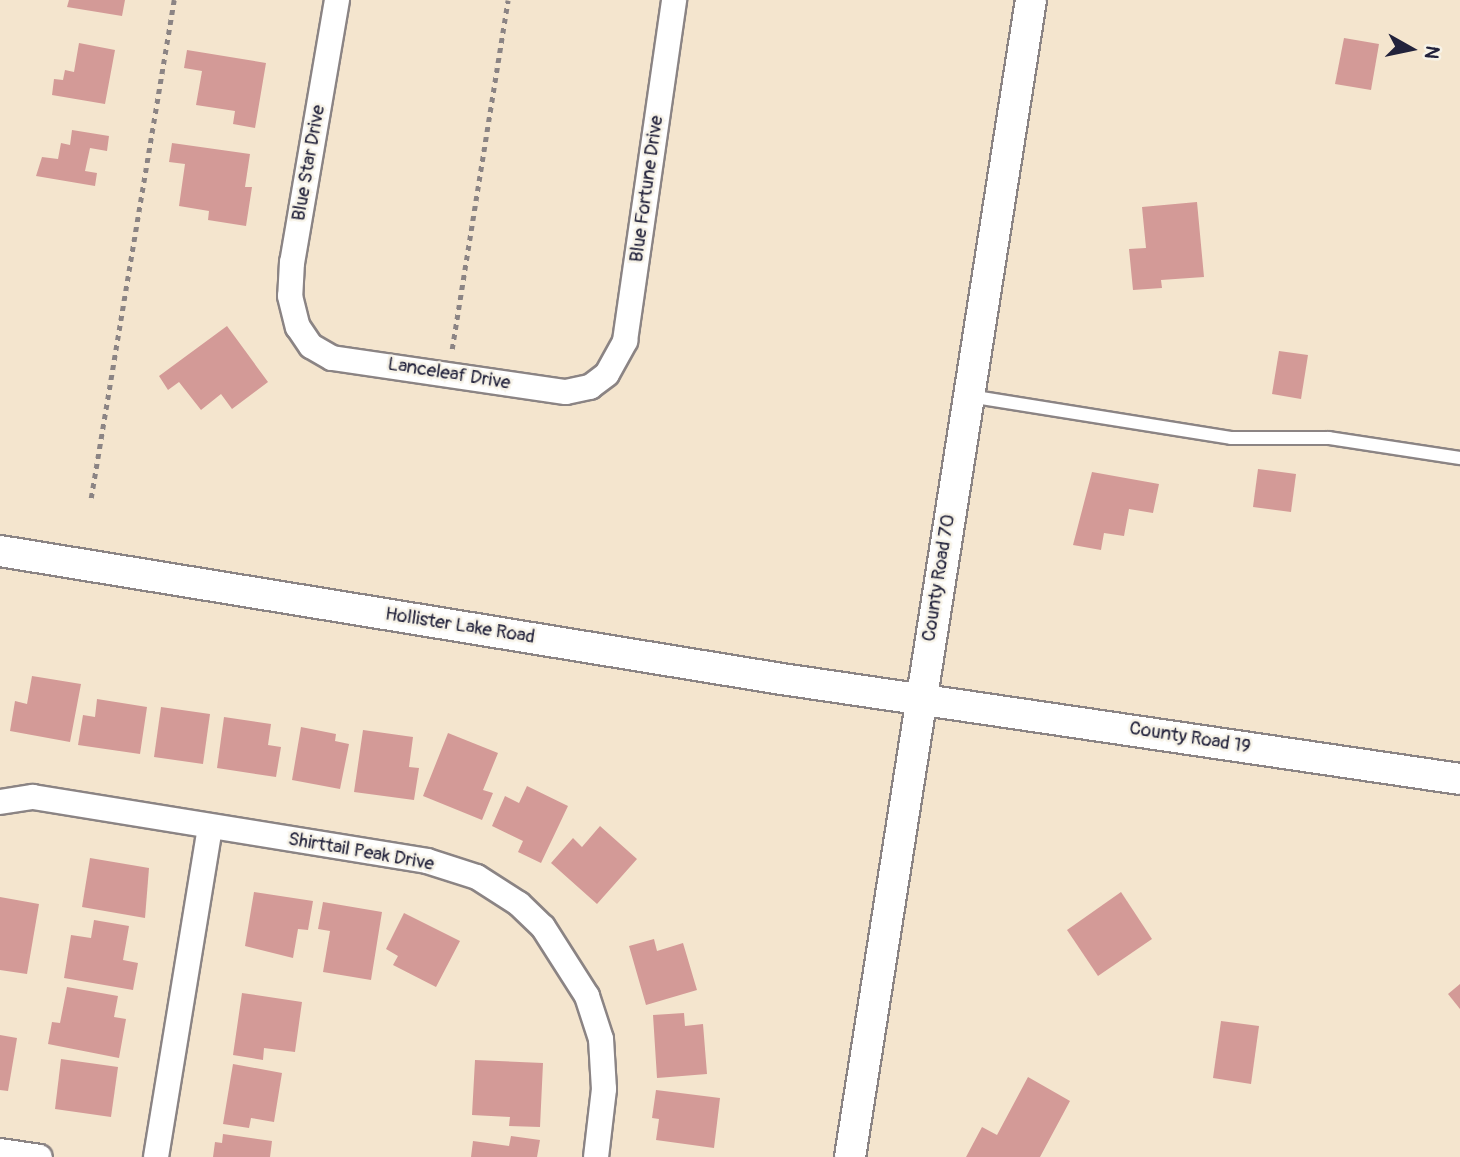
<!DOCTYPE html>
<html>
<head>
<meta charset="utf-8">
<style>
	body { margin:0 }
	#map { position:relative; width:1460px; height:1157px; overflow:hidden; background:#f4e5ce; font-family:Pangolin,sans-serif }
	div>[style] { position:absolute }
	.building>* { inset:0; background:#d39a97 }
	.path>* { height:4.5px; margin-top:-2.25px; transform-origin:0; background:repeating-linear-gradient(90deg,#8b8484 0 5px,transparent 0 10px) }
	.roads { filter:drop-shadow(2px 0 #8b8484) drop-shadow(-2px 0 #8b8484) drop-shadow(0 2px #8b8484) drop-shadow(0 -2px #8b8484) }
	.service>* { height:12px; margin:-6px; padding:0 6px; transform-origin:6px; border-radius:6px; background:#fff }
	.minor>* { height:24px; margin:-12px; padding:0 12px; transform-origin:12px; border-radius:12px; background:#fff }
	.tertiary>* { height:30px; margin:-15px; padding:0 15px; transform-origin:15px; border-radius:15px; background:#fff }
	span { translate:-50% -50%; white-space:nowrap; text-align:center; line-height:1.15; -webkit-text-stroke:5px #f7f3e8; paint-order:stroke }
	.street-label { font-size:19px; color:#22223b }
	.north { position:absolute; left:1376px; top:14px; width:70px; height:70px; -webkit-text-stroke:5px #f7f3e8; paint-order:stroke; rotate:99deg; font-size:19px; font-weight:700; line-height:28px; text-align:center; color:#22223b }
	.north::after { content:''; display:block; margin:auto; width:24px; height:32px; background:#22223b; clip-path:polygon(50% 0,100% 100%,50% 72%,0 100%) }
</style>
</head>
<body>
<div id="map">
	<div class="building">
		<div style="clip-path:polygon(69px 0,125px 0,122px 16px,67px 7px)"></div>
		<div style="clip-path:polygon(1344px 38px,1379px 44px,1371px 90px,1335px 84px)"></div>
		<div style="clip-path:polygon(79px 43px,115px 50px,105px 104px,52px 95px,54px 79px,63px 80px,65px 70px,74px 72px)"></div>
		<div style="clip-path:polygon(187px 50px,266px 63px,255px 128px,233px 124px,235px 111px,196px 105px,202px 71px,184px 68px)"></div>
		<div style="clip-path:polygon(72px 130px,109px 136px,107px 151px,90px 148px,85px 171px,97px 173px,95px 186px,36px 176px,42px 157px,58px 159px,61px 143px,70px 145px)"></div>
		<div style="clip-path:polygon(172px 143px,250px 154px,245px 187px,252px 187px,246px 226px,208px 220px,209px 211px,179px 206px,185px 164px,169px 162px)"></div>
		<div style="clip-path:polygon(1197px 202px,1204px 277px,1161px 280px,1162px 288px,1133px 290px,1129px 249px,1146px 248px,1142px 207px)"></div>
		<div style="clip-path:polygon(227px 326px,268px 382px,232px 409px,221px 394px,201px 410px,179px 382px,168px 390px,159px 376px)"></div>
		<div style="clip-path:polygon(1279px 351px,1308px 355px,1301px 399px,1272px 394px)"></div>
		<div style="clip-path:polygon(1258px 469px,1296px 474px,1291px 512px,1253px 507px)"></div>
		<div style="clip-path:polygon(1092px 472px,1159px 484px,1153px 513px,1129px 509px,1124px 536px,1104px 533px,1101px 550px,1073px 545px)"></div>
		<div style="clip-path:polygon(32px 676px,81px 684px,70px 742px,10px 731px,15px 701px,27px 704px)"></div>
		<div style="clip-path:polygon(97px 699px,147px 707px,140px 754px,78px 745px,83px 715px,95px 717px)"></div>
		<div style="clip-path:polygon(161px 707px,210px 714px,203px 764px,154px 757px)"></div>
		<div style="clip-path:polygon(224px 717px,271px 724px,268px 745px,281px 747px,276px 777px,217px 768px)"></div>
		<div style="clip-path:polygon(301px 727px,336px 734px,335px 741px,349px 744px,340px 789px,292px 780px)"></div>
		<div style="clip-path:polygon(363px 730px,413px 737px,409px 767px,419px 768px,414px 800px,354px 792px)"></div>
		<div style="clip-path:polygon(448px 733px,498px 753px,483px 790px,493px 793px,482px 820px,423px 796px)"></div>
		<div style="clip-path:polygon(527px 786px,568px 806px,541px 863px,518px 852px,523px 841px,492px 826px,505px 796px,519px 803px)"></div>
		<div style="clip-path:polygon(600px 826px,637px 859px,597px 904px,551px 863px,573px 838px,582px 847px)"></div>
		<div style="clip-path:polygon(90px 858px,149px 868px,145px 918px,82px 907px)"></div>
		<div style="clip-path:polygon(254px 892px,313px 901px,308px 930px,298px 929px,293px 958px,245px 946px)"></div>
		<div style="clip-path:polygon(1121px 892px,1152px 939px,1098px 976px,1067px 930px)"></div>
		<div style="clip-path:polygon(0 897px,39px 904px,27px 974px,0 970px)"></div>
		<div style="clip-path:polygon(323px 902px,382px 912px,371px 980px,323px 972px,330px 931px,318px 929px)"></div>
		<div style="clip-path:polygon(404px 913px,460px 941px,436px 987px,393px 965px,398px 956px,386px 949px)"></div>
		<div style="clip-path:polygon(94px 920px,129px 926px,123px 960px,138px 963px,133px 990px,64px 978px,71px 935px,91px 938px)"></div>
		<div style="clip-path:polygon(654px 939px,657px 951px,683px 943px,697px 990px,646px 1005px,629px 946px)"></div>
		<div style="clip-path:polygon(1460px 984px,1460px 1009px,1448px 994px)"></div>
		<div style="clip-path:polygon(67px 987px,118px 996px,114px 1017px,126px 1019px,119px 1058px,48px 1044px,52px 1022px,60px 1023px)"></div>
		<div style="clip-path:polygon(242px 993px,302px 1002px,295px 1052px,264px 1048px,263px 1060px,233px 1055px)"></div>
		<div style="clip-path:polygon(684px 1013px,685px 1026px,703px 1024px,707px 1074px,657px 1078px,653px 1015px)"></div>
		<div style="clip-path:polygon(1221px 1021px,1259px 1026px,1251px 1084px,1213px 1078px)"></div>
		<div style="clip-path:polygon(0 1035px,17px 1038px,8px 1091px,0 1090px)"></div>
		<div style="clip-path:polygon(61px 1059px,118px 1067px,111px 1117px,55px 1109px)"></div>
		<div style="clip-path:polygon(475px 1060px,543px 1063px,540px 1127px,509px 1126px,510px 1117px,472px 1115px)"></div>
		<div style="clip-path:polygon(233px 1064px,282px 1073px,274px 1122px,251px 1118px,249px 1128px,223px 1124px)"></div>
		<div style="clip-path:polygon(1028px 1077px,1070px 1101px,1040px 1157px,966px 1157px,982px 1127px,997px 1135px)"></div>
		<div style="clip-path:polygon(656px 1090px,720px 1098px,714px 1148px,656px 1140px,659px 1119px,652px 1118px)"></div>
		<div style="clip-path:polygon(223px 1134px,272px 1141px,270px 1157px,213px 1157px,215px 1142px,222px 1143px)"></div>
		<div style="clip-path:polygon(511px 1136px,540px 1140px,537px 1157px,471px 1157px,473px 1141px,509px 1146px)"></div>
	</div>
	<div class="path">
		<div style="left:452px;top:349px;width:353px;rotate:-80.9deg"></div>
		<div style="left:91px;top:498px;width:505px;rotate:-80.54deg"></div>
	</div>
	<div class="roads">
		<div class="service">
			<div style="left:969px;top:396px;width:265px;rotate:9.1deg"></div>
			<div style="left:1231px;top:438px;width:98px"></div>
			<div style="left:1329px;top:438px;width:133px;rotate:8.7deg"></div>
		</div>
		<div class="minor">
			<div style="left:337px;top:0;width:266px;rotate:99.7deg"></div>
			<div style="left:292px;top:262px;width:34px;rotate:93deg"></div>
			<div style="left:290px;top:296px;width:32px;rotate:76deg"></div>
			<div style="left:298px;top:327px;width:23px;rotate:56deg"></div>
			<div style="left:311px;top:346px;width:24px;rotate:30deg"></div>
			<div style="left:332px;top:358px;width:236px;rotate:8.3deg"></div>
			<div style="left:566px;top:392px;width:25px;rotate:-12deg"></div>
			<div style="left:590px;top:387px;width:21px;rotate:-37deg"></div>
			<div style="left:607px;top:374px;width:38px;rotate:-61deg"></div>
			<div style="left:625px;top:341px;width:345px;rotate:-81.8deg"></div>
			<div style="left:0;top:802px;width:33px;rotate:-9deg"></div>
			<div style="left:33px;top:797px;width:399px;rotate:9.2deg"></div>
			<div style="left:427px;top:861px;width:52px;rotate:17.7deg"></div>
			<div style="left:477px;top:877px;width:50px;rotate:32.7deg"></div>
			<div style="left:519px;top:904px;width:33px;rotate:44deg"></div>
			<div style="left:543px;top:927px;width:82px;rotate:57.5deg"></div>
			<div style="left:587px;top:996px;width:45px;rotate:72deg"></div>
			<div style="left:601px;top:1039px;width:50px;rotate:86.6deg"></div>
			<div style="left:604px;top:1089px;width:68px;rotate:96.7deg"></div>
			<div style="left:0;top:1151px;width:40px;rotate:8.5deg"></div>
			<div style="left:156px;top:1157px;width:333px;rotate:-80.7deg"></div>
		</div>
		<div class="tertiary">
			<div style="left:0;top:551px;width:792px;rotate:9.3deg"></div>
			<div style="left:782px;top:679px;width:685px;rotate:8.39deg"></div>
			<div style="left:850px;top:1157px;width:1171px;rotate:-81.11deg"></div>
		</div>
	</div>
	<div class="street-label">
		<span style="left:309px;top:163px;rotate:-80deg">Blue Star Drive</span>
		<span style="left:647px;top:189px;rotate:-82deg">Blue Fortune Drive</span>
		<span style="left:449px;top:374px;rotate:9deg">Lanceleaf Drive</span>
		<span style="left:939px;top:578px;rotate:-81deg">County Road 70</span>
		<span style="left:460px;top:626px;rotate:9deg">Hollister Lake Road</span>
		<span style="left:1190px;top:738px;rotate:9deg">County Road 19</span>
		<span style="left:361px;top:852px;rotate:10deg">Shirttail Peak Drive</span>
	</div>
	<div class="north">N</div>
</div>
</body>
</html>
